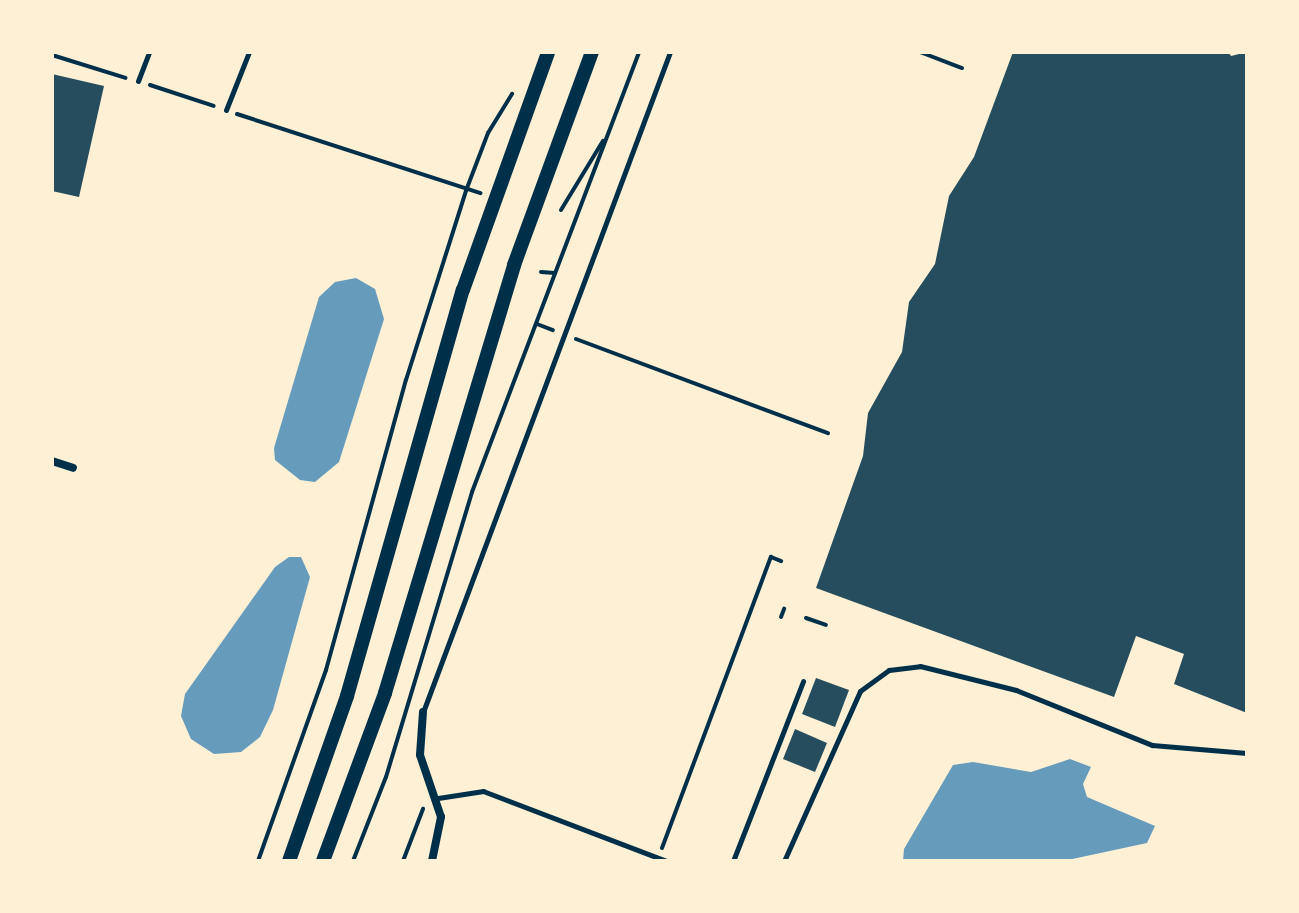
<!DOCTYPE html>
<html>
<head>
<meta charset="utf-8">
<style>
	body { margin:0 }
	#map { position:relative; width:1299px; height:913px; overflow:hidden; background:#fdf0d5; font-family:"Nunito Sans",sans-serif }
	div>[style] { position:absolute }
	.water>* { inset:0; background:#669bbc }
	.building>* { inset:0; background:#264d5e }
	.path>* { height:4px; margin:-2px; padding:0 2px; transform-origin:2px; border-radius:2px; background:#003049 }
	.service>* { height:5px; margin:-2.5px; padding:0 2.5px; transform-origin:2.5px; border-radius:2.5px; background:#003049 }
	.minor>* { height:8px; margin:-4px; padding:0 4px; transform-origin:4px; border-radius:4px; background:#003049 }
	.primary>* { height:14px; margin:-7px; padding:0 7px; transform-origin:7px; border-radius:7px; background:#003049 }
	span { translate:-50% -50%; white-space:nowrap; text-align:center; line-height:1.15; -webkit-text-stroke:6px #fdf0d5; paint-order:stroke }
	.frame { position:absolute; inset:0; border:54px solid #fdf0d5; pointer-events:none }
</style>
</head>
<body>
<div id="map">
	<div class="water">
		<div style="clip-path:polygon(356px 278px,375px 289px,384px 319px,339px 462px,315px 482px,300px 480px,275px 460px,274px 448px,319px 297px,335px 282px)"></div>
		<div style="clip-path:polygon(289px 557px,301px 557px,310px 577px,273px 710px,260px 737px,241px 752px,214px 754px,191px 739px,181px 716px,185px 694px,275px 567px)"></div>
		<div style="clip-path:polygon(1070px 759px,1091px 767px,1083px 784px,1087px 797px,1155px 826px,1147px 843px,1063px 861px,903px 861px,904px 849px,953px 765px,973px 762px,1031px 772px)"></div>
	</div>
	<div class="building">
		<div style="clip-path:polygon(1013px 52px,1228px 52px,1231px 56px,1247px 52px,1247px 713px,1174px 684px,1184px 654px,1136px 636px,1114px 697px,816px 588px,863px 456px,868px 413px,902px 352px,909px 302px,935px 264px,949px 196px,974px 157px)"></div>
		<div style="clip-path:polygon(52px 74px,104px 86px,79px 197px,52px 191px)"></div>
		<div style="clip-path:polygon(816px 678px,849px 690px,835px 727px,802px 714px)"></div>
		<div style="clip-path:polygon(795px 729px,827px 743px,815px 772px,783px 759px)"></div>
	</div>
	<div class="path">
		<div style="left:920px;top:52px;width:45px;rotate:20.9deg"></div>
		<div style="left:52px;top:55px;width:77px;rotate:17.3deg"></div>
		<div style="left:150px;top:85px;width:67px;rotate:18.2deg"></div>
		<div style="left:237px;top:114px;width:256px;rotate:18deg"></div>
		<div style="left:561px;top:210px;width:81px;rotate:-58.7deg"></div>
		<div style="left:541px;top:272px;width:14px;rotate:4deg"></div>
		<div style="left:537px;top:324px;width:17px;rotate:21deg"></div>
		<div style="left:576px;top:339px;width:269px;rotate:20.5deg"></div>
		<div style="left:781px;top:617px;width:9px;rotate:-69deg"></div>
		<div style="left:806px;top:618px;width:21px;rotate:19deg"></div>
		<div style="left:662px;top:848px;width:311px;rotate:-69.5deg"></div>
		<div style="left:771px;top:557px;width:11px;rotate:22deg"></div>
		<div style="left:258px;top:861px;width:203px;rotate:-70.4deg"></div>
		<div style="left:326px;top:670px;width:301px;rotate:-74.6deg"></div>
		<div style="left:406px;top:380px;width:201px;rotate:-72.4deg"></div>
		<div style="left:467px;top:188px;width:59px;rotate:-69.1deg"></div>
		<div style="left:488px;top:133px;width:46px;rotate:-58.4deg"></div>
		<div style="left:353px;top:861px;width:90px;rotate:-68.6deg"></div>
		<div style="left:386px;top:777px;width:298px;rotate:-73.2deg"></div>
		<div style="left:472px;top:492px;width:471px;rotate:-69.2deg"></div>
		<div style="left:403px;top:861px;width:56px;rotate:-69deg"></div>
	</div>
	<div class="service">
		<div style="left:138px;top:81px;width:31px;rotate:-69deg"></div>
		<div style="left:226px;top:110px;width:62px;rotate:-68.4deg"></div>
		<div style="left:423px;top:712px;width:705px;rotate:-69.48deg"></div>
		<div style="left:438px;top:798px;width:46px;rotate:-8.8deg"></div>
		<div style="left:483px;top:791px;width:196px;rotate:20.9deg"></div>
		<div style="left:733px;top:861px;width:193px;rotate:-68.7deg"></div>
		<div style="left:784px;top:861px;width:186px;rotate:-65.9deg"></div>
		<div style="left:860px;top:691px;width:36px;rotate:-36deg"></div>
		<div style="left:889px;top:670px;width:31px;rotate:-7deg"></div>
		<div style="left:920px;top:666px;width:99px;rotate:14deg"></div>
		<div style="left:1016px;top:690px;width:147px;rotate:22deg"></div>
		<div style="left:1152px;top:745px;width:95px;rotate:4.8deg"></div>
	</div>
	<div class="minor">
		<div style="left:52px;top:461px;width:22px;rotate:18deg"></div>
		<div style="left:423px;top:712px;width:43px;rotate:94deg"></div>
		<div style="left:420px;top:755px;width:65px;rotate:71.3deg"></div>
		<div style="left:441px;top:817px;width:45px;rotate:101.6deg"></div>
	</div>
	<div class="primary">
		<div style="left:289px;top:861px;width:175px;rotate:-70.6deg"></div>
		<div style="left:347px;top:696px;width:422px;rotate:-74.1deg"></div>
		<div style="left:463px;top:290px;width:253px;rotate:-70.3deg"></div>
		<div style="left:323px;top:861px;width:179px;rotate:-69.7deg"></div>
		<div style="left:385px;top:693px;width:447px;rotate:-73.2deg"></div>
		<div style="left:514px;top:265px;width:227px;rotate:-69.9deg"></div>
	</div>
	<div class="frame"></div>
</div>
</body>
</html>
